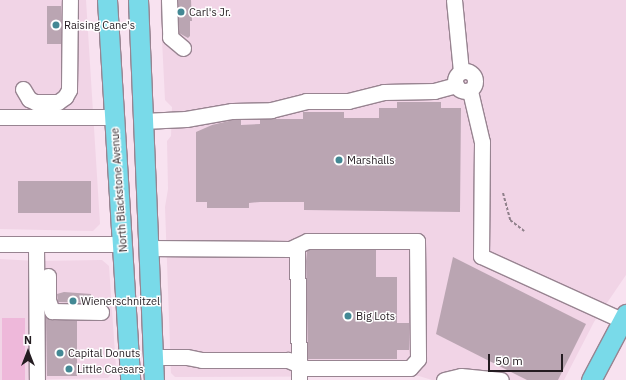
<!DOCTYPE html>
<html>
<head>
<meta charset="utf-8">
<style>
	body { margin:0 }
	#map { position:relative; width:626px; height:380px; overflow:hidden; background:#f8e2f0; font-family:"IBM Plex Sans",sans-serif }
	div>[style] { position:absolute }
	.built>* { inset:0; background:#f1d4e6 }
	.green>* { inset:0; background:#eeb8da }
	.building>* { inset:0; background:#baa5b2 }
	.path>* { height:2px; margin-top:-1px; transform-origin:0; background:repeating-linear-gradient(90deg,#8f808a 0 3px,transparent 0 5px) }
	.roads { filter:drop-shadow(1px 0 #988491) drop-shadow(-1px 0 #988491) drop-shadow(0 1px #988491) drop-shadow(0 -1px #988491) }
	.minor>* { height:15px; margin:-7.5px; padding:0 7.5px; transform-origin:7.5px; border-radius:7.5px; background:#fff }
	.minor>.ring { margin:-7.5px; padding:0; box-sizing:content-box; background:none; border:15px solid #fff; border-radius:50% }
	.major>* { height:19px; margin:-9.5px; padding:0 9.5px; transform-origin:9.5px; border-radius:9.5px; background:#79dae9 }
	.dots>* { width:11px; height:11px; translate:-50% -50%; box-sizing:border-box; border:2px solid #fff; border-radius:50% }
	span { translate:-50% -50%; white-space:nowrap; text-align:center; line-height:1.15; -webkit-text-stroke:3px #fff; paint-order:stroke }
	.poi-label { font-size:11px; color:#241c21 }
	.left { translate:0 -50%; text-align:left }
	.street-label { font-size:11px; color:#241c21 }
	.north { position:absolute; left:8px; top:332px; width:40px; height:40px; -webkit-text-stroke:3px #fff; paint-order:stroke; rotate:0deg; font-size:11px; font-weight:700; line-height:16px; text-align:center; color:#241c21 }
	.north::after { content:''; display:block; margin:auto; width:14px; height:18px; background:#241c21; clip-path:polygon(50% 0,100% 100%,50% 72%,0 100%) }
	.scale { position:absolute; left:488px; top:354px; width:75px; height:18px; box-sizing:border-box; border:2px solid #241c21; border-top:0; padding-left:5px; font-size:12px; line-height:14px; white-space:nowrap; color:#241c21; -webkit-text-stroke:3px #fff; paint-order:stroke }
</style>
</head>
<body>
<div id="map">
	<div class="built">
		<div style="clip-path:polygon(0 0,86px 0,100px 224px,93px 231px,0 229px)"></div>
		<div style="clip-path:polygon(160px 0,626px 0,626px 275px,594px 322px,564px 380px,432px 380px,419px 376px,175px 377px,171px 373px,165px 207px,168px 189px,167px 141px,171px 136px,172px 107px,165px 100px)"></div>
		<div style="clip-path:polygon(0 259px,36px 261px,102px 260px,109px 266px,116px 368px,108px 378px,25px 380px,25px 318px,2px 318px,2px 380px,0 380px)"></div>
	</div>
	<div class="green">
		<div style="clip-path:polygon(2px 318px,25px 318px,25px 380px,2px 380px)"></div>
	</div>
	<div class="building">
		<div style="clip-path:polygon(178px 0,191px 0,192px 21px,190px 21px,190px 36px,188px 38px,179px 33px)"></div>
		<div style="clip-path:polygon(47px 6px,61px 6px,61px 44px,47px 44px)"></div>
		<div style="clip-path:polygon(397px 102px,441px 102px,441px 108px,461px 108px,460px 212px,304px 210px,304px 202px,260px 202px,249px 203px,249px 208px,207px 208px,207px 202px,196px 202px,196px 132px,212px 125px,233px 120px,241px 120px,241px 125px,260px 124px,260px 119px,303px 119px,303px 112px,344px 112px,344px 118px,379px 118px,379px 108px,397px 108px)"></div>
		<div style="clip-path:polygon(18px 181px,91px 181px,91px 213px,18px 213px)"></div>
		<div style="clip-path:polygon(309px 250px,376px 250px,376px 277px,397px 277px,397px 323px,409px 323px,409px 350px,397px 350px,397px 359px,308px 359px,306px 261px,307px 251px)"></div>
		<div style="clip-path:polygon(453px 257px,586px 324px,558px 380px,527px 380px,436px 334px)"></div>
		<div style="clip-path:polygon(64px 292px,91px 294px,92px 303px,58px 302px,57px 294px)"></div>
		<div style="clip-path:polygon(46px 318px,77px 321px,77px 376px,47px 376px)"></div>
	</div>
	<div class="path">
		<div style="left:503px;top:193px;width:28px;rotate:75deg"></div>
		<div style="left:510px;top:220px;width:18px;rotate:38deg"></div>
	</div>
	<div class="roads">
		<div class="minor">
			<div style="left:169px;top:0;width:37px;rotate:88deg"></div>
			<div style="left:170px;top:37px;width:17px;rotate:40deg"></div>
			<div style="left:454px;top:0;width:72px;rotate:84.4deg"></div>
			<div class="ring" style="left:455px;top:71px;width:5px;height:5px"></div>
			<div style="left:23px;top:89px;width:12px;rotate:59deg"></div>
			<div style="left:29px;top:99px;width:7px;rotate:27deg"></div>
			<div style="left:35px;top:102px;width:23px"></div>
			<div style="left:58px;top:102px;width:9px;rotate:-36deg"></div>
			<div style="left:65px;top:97px;width:8px;rotate:-60deg"></div>
			<div style="left:69px;top:90px;width:90px;rotate:-89.4deg"></div>
			<div style="left:470px;top:91px;width:52px;rotate:76.8deg"></div>
			<div style="left:482px;top:142px;width:114px;rotate:90.5deg"></div>
			<div style="left:481px;top:256px;width:159px;rotate:24.5deg"></div>
			<div style="left:0;top:117px;width:114px"></div>
			<div style="left:143px;top:121px;width:43px;rotate:-2.7deg"></div>
			<div style="left:186px;top:119px;width:47px;rotate:-9.9deg"></div>
			<div style="left:232px;top:111px;width:39px;rotate:-1deg"></div>
			<div style="left:271px;top:110px;width:36px;rotate:-14deg"></div>
			<div style="left:306px;top:101px;width:42px"></div>
			<div style="left:348px;top:101px;width:37px;rotate:-14deg"></div>
			<div style="left:384px;top:92px;width:50px;rotate:-1.1deg"></div>
			<div style="left:434px;top:91px;width:23px;rotate:-15deg"></div>
			<div style="left:0;top:244px;width:123px"></div>
			<div style="left:36px;top:246px;width:134px;rotate:89.6deg"></div>
			<div style="left:297px;top:246px;width:134px;rotate:89.1deg"></div>
			<div style="left:148px;top:248px;width:142px;rotate:0.4deg"></div>
			<div style="left:290px;top:249px;width:19px;rotate:-25deg"></div>
			<div style="left:307px;top:241px;width:110px"></div>
			<div style="left:417px;top:241px;width:118px;rotate:89.5deg"></div>
			<div style="left:418px;top:359px;width:12px;rotate:132deg"></div>
			<div style="left:410px;top:368px;width:104px;rotate:180deg"></div>
			<div style="left:306px;top:368px;width:20px;rotate:-156deg"></div>
			<div style="left:288px;top:360px;width:86px;rotate:180deg"></div>
			<div style="left:202px;top:360px;width:16px;rotate:-169deg"></div>
			<div style="left:186px;top:357px;width:33px;rotate:180deg"></div>
			<div style="left:48px;top:276px;width:24px;rotate:90deg"></div>
			<div style="left:48px;top:300px;width:12px;rotate:70deg"></div>
			<div style="left:52px;top:311px;width:49px;rotate:1.2deg"></div>
			<div style="left:444px;top:380px;width:17px;rotate:-13deg"></div>
			<div style="left:461px;top:376px;width:40px;rotate:5.7deg"></div>
		</div>
		<div class="major">
			<div style="left:107px;top:0;width:381px;rotate:86.5deg"></div>
			<div style="left:138px;top:0;width:380px;rotate:87.6deg"></div>
			<div style="left:591px;top:380px;width:75px;rotate:-62.1deg"></div>
		</div>
	</div>
	<div class="dots">
		<div style="left:181px;top:12px;background:#438894"></div>
		<div style="left:56px;top:25px;background:#438894"></div>
		<div style="left:339px;top:160px;background:#438894"></div>
		<div style="left:73px;top:301px;background:#438894"></div>
		<div style="left:348px;top:316px;background:#438894"></div>
		<div style="left:60px;top:353px;background:#438894"></div>
		<div style="left:69px;top:369px;background:#438894"></div>
	</div>
	<div class="poi-label">
		<span class="left" style="left:189px;top:12px">Carl's Jr.</span>
		<span class="left" style="left:64px;top:25px">Raising Cane's</span>
		<span class="left" style="left:347px;top:160px">Marshalls</span>
		<span class="left" style="left:81px;top:301px">Wienerschnitzel</span>
		<span class="left" style="left:356px;top:316px">Big Lots</span>
		<span class="left" style="left:68px;top:353px">Capital Donuts</span>
		<span class="left" style="left:77px;top:369px">Little Caesars</span>
	</div>
	<div class="street-label">
		<span style="left:119px;top:190px;rotate:-94deg">North Blackstone Avenue</span>
	</div>
	<div class="north">N</div>
	<div class="scale">50 m</div>
</div>
</body>
</html>
